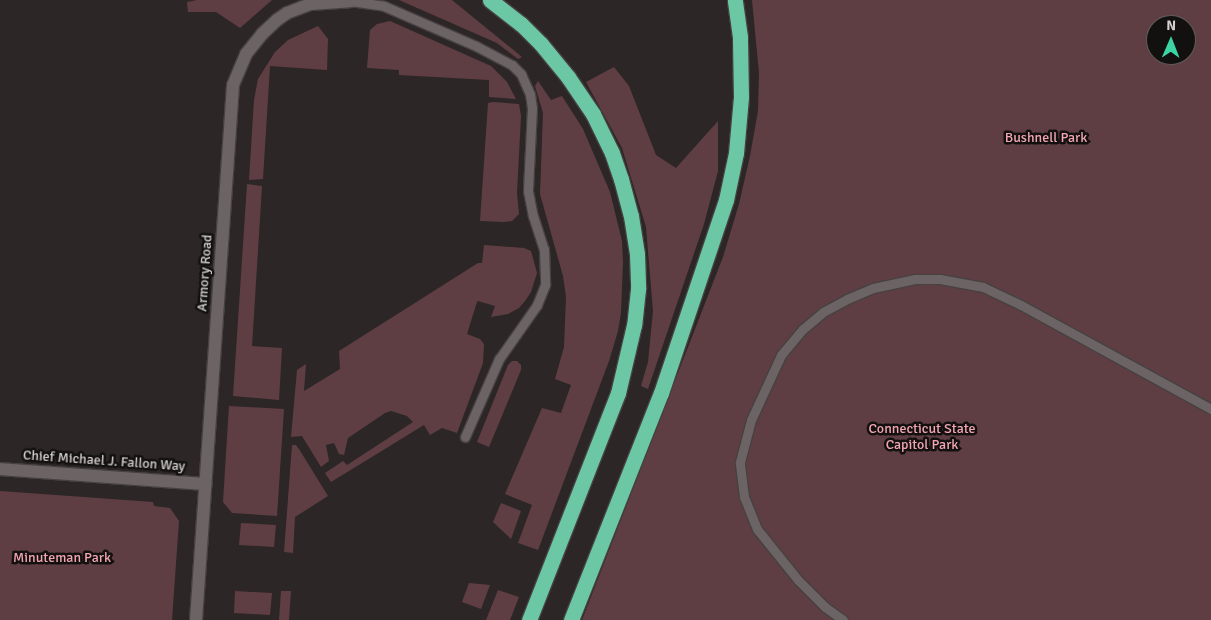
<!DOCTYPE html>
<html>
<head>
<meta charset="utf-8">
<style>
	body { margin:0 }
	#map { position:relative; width:1211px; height:620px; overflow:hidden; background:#2c2627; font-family:Signika,sans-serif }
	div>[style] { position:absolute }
	.green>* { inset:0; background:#5f3e43 }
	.roads { filter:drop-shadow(1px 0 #464142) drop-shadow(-1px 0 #464142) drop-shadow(0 1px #464142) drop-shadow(0 -1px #464142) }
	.service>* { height:9px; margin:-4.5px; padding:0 4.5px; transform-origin:4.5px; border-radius:4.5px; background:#6b6364 }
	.minor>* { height:12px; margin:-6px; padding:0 6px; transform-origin:6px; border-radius:6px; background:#6b6364 }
	.motorway>* { height:15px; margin:-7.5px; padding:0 7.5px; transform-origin:7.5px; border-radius:7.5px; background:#6cc8a4 }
	span { translate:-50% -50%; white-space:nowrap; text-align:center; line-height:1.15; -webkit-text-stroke:5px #131010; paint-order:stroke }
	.park-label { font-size:14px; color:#f3a6b1 }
	.street-label { font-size:14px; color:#d4d0d0 }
	.north { position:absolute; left:1146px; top:15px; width:50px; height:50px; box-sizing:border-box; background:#131010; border:1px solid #605d5d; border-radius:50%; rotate:1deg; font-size:14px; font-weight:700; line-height:20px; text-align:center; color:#d4d0d0 }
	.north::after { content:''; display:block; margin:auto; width:18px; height:22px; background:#3dd4a3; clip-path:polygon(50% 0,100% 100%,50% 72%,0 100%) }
</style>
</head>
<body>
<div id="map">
	<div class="green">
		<div style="clip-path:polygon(197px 0,272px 0,240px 28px,216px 12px,188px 12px,187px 2px)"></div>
		<div style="clip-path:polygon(399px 0,452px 0,522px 57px,518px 59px,497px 43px)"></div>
		<div style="clip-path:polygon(evenodd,752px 0,1211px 0,1211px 620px,582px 620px,723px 257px,739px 204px,750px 156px,758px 111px,759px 73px,752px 0,1156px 25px,1186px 25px,1186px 55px,1156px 55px,1156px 25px)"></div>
		<div style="clip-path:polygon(390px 21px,491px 66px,507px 82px,516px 99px,489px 97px,489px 80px,399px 75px,399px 70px,367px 68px,370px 30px,377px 24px)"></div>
		<div style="clip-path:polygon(318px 26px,328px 39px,327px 70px,270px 66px,263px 179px,249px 180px,254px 100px,258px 79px,275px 52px,288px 40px)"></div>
		<div style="clip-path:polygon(614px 67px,629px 86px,656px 155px,676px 168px,718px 121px,718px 171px,704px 224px,648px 389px,641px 386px,648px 362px,653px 311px,646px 227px,622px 148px,586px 82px)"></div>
		<div style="clip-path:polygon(538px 81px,551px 100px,562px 96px,583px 129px,610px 192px,622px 241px,623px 262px,621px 313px,618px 331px,609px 361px,538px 550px,518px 543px,532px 505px,505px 494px,542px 408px,561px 413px,571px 385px,555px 379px,564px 347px,566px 297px,563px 276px,540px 194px,543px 113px,535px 86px)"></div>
		<div style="clip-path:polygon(493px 102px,519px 104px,521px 116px,517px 193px,519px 214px,512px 221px,504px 222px,480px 221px,488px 103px)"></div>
		<div style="clip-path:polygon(247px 184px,262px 186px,252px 346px,282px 348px,279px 400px,233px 396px)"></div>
		<div style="clip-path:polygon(484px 245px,524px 248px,531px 251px,537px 273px,531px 292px,525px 301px,519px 308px,508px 314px,491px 317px,495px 306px,478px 301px,477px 302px,467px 334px,480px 339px,484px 344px,483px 363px,457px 433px,442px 428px,430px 435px,424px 425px,331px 482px,325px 473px,343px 461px,347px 465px,413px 422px,407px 416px,391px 411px,385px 413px,348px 438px,344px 455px,339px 454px,334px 443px,326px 445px,329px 461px,321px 467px,302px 436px,291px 437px,297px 370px,306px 364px,304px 391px,340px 369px,339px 351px,478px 263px,482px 263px)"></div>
		<div style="clip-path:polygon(512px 361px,517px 361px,521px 365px,521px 370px,489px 447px,477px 442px,508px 365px)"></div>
		<div style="clip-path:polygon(229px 406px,284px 409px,277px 516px,232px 513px,223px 502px)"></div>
		<div style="clip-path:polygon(292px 445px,296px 445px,299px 449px,328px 496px,295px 517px,293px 553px,284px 552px)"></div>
		<div style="clip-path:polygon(0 491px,153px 502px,154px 506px,170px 508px,179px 521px,172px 620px,0 620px)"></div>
		<div style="clip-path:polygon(501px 503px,521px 511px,511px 539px,493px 522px)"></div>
		<div style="clip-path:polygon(241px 523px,276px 525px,274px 547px,239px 545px)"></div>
		<div style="clip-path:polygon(469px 583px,490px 585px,481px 609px,462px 602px)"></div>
		<div style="clip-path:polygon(498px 590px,519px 597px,510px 620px,486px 620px)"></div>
		<div style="clip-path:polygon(235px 591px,272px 593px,270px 615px,234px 613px)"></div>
		<div style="clip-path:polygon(281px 591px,291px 591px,289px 620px,279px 620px)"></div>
	</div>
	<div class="roads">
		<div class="service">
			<div style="left:350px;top:1px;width:34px;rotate:8deg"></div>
			<div style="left:384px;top:6px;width:100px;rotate:23.5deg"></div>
			<div style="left:476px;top:46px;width:41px;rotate:27.8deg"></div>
			<div style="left:512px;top:65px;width:13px;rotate:45deg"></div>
			<div style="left:521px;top:74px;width:22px;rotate:66deg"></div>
			<div style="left:530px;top:94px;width:14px;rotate:82deg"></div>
			<div style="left:532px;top:108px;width:83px;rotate:92.8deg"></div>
			<div style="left:528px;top:191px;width:25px;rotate:79deg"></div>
			<div style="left:533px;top:216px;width:35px;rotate:72deg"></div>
			<div style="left:544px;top:249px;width:36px;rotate:88deg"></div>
			<div style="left:545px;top:285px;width:22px;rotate:112deg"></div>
			<div style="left:537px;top:305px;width:66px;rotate:125.1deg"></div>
			<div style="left:499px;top:359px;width:85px;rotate:113.6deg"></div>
			<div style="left:843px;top:620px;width:22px;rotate:-144deg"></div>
			<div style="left:825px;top:607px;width:38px;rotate:-135deg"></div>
			<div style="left:798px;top:580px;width:65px;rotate:-128.8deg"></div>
			<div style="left:757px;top:529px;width:35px;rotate:-112deg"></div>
			<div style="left:744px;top:497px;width:35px;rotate:-97deg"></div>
			<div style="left:740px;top:462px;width:43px;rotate:-75.3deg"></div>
			<div style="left:751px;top:420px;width:72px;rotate:-65.2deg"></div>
			<div style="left:781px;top:355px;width:34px;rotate:-50deg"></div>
			<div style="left:803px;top:329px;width:26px;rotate:-40deg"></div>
			<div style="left:823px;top:312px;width:27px;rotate:-28deg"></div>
			<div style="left:847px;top:299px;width:28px;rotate:-23deg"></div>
			<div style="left:873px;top:288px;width:43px;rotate:-12.1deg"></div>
			<div style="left:915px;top:279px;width:25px"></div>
			<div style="left:940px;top:279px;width:44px;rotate:10.5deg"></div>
			<div style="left:983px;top:287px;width:42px;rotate:25.3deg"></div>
			<div style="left:1021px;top:305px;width:217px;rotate:28.7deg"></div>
		</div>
		<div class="minor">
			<div style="left:0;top:469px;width:206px;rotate:4.2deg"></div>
			<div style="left:196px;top:620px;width:536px;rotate:-86.04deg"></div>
			<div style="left:233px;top:85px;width:34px;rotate:-67deg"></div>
			<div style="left:246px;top:54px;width:26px;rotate:-51deg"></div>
			<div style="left:262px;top:34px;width:21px;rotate:-43deg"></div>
			<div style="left:277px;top:20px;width:12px;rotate:-35deg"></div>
			<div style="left:287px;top:13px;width:26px;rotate:-21deg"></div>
			<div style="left:311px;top:4px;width:39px;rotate:-4deg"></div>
		</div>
		<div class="motorway">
			<div style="left:490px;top:0;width:39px;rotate:38deg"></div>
			<div style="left:521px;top:24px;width:28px;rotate:45deg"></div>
			<div style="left:541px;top:44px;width:43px;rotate:50.7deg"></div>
			<div style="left:568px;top:77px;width:45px;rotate:56deg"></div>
			<div style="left:593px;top:114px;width:43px;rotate:64deg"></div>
			<div style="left:612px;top:153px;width:28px;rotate:71deg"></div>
			<div style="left:621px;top:179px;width:38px;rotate:75deg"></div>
			<div style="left:631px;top:216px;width:38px;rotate:81deg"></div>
			<div style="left:637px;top:254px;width:35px;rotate:88deg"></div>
			<div style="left:638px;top:289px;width:36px;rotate:96deg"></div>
			<div style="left:634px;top:325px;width:70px;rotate:103.2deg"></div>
			<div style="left:618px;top:393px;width:244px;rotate:111.4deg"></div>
			<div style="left:571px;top:620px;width:244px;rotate:-68.4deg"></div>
			<div style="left:661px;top:393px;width:204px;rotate:-71.4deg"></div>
			<div style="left:726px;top:200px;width:48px;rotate:-78deg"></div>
			<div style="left:736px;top:153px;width:56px;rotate:-84.9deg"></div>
			<div style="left:741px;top:97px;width:60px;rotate:-91deg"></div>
			<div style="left:740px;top:37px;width:37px;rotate:-98deg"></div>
		</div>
	</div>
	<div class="park-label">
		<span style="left:1046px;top:138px">Bushnell Park</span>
		<span style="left:922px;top:437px">Connecticut State<br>Capitol Park</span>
		<span style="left:62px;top:558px">Minuteman Park</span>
	</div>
	<div class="street-label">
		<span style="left:205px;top:273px;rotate:-86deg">Armory Road</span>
		<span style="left:104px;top:461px;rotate:4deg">Chief Michael J. Fallon Way</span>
	</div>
	<div class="north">N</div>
</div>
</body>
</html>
